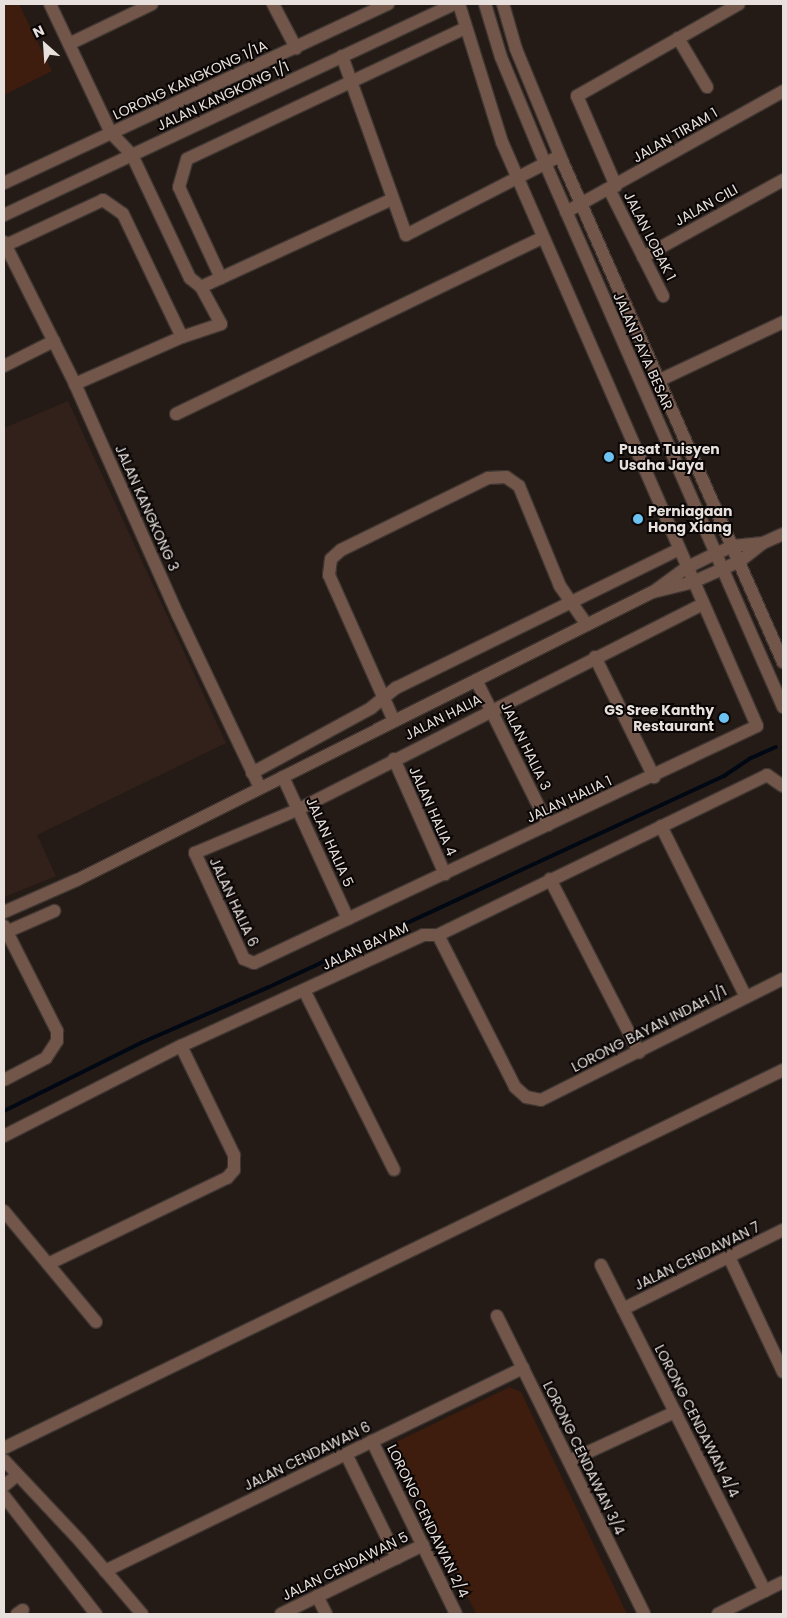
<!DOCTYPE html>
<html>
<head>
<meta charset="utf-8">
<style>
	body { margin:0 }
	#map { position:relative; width:787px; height:1618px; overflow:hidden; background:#241a16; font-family:Poppins,sans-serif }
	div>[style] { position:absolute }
	.built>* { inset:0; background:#31211a }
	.green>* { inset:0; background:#3e1d0e }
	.stream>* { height:4px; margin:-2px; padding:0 2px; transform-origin:2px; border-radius:2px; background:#000813 }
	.roads { filter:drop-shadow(1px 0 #3f3632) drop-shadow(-1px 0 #3f3632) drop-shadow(0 1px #3f3632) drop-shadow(0 -1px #3f3632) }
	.minor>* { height:12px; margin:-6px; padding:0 6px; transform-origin:6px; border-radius:6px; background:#72564a }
	.tertiary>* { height:12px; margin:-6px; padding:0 6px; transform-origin:6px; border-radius:6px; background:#72564a }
	.dots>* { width:14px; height:14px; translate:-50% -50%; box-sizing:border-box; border:2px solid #0a0605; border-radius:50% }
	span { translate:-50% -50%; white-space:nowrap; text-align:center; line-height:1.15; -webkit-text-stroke:4px #0a0605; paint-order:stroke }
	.street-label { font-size:14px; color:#e7e0dd }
	.poi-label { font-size:14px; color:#e7e0dd; font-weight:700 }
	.left { translate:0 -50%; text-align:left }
	.right { translate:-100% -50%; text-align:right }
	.frame { position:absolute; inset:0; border:5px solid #e7e0dd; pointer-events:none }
	.north { position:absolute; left:20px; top:20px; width:50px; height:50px; -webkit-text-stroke:4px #0a0605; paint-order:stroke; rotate:334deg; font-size:14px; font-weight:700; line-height:20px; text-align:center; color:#e7e0dd }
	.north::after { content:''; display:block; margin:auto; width:18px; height:22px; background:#e7e0dd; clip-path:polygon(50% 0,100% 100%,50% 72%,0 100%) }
</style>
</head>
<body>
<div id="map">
	<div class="built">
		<div style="clip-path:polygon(68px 401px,226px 743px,37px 835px,56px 876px,4px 897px,4px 428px)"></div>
	</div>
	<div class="green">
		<div style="clip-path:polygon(4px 4px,19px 4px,52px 71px,4px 95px)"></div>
		<div style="clip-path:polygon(510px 1387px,521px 1392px,627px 1614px,476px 1614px,394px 1443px)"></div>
	</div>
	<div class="stream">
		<div style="left:4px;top:1111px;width:155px;rotate:-26.4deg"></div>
		<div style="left:143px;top:1042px;width:137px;rotate:-23.6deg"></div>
		<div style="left:269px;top:987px;width:502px;rotate:-24.88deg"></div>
		<div style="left:724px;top:776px;width:32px;rotate:-34deg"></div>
		<div style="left:751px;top:758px;width:27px;rotate:-24deg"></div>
	</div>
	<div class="roads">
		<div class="minor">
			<div style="left:50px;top:4px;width:143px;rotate:64.7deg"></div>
			<div style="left:111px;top:133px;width:30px;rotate:46deg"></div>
			<div style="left:132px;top:155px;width:136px;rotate:64.8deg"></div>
			<div style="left:190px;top:278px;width:14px;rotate:39deg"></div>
			<div style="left:201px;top:287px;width:42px;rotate:61.6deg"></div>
			<div style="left:221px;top:324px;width:41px;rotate:161.6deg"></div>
			<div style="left:182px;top:337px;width:117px;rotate:156.3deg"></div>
			<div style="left:273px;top:4px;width:50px;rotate:62.4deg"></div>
			<div style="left:459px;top:4px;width:145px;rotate:72.7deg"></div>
			<div style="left:502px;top:142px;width:637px;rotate:66.41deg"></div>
			<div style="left:757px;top:726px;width:556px;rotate:154.77deg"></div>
			<div style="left:254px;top:963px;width:11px;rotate:-158deg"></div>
			<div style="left:244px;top:959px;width:117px;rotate:-114.8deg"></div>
			<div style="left:195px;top:853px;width:113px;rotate:-22.9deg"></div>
			<div style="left:299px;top:809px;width:453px;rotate:-26.9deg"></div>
			<div style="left:678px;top:38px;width:57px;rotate:59.4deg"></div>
			<div style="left:69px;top:44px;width:92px;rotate:-25.7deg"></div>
			<div style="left:342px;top:56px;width:190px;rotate:70.3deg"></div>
			<div style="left:406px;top:235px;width:173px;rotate:-27.2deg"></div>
			<div style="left:4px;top:183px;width:424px;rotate:-25deg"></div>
			<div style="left:616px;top:186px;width:98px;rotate:-113.4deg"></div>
			<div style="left:577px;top:96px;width:186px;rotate:-29.6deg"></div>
			<div style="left:609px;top:189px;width:120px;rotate:63.2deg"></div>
			<div style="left:566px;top:212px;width:248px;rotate:-29.1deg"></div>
			<div style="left:4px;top:215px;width:497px;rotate:-25.1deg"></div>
			<div style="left:4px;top:242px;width:159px;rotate:63.4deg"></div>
			<div style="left:75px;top:384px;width:253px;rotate:66deg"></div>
			<div style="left:178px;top:615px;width:191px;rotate:64.6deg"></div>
			<div style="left:4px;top:246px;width:109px;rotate:-24.9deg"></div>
			<div style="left:103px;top:200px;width:24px;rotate:35deg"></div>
			<div style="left:123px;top:214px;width:136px;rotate:64.4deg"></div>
			<div style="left:643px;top:257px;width:160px;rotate:-28.8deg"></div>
			<div style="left:221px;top:278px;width:100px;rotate:-114.8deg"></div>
			<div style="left:179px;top:187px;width:29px;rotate:-74deg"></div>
			<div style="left:187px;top:159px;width:308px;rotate:-25.2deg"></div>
			<div style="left:201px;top:287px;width:208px;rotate:-24.7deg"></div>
			<div style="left:4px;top:366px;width:56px;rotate:-26.6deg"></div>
			<div style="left:660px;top:380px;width:136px;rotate:-25.2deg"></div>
			<div style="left:176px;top:414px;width:407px;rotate:-25.7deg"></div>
			<div style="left:653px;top:592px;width:41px;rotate:-14deg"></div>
			<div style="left:693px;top:582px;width:51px;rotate:-24.1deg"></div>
			<div style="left:740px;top:561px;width:29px;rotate:-38deg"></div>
			<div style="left:763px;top:543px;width:22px;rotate:-24deg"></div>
			<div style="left:595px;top:657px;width:134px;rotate:63.8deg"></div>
			<div style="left:476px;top:680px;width:162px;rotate:63.6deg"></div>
			<div style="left:394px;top:721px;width:160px;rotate:-114deg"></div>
			<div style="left:329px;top:575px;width:16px;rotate:-83deg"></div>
			<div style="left:331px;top:559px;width:13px;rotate:-42deg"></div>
			<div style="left:341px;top:550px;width:164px;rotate:-26.1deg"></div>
			<div style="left:488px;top:478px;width:18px;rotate:-3deg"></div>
			<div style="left:506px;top:477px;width:16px;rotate:35deg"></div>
			<div style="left:519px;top:486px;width:108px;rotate:67.7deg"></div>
			<div style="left:560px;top:586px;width:47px;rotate:55.3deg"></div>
			<div style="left:394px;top:759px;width:126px;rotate:66.1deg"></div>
			<div style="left:252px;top:773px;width:136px;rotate:-28.6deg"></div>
			<div style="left:371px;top:708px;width:32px;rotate:-39deg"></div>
			<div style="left:396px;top:688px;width:314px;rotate:-26.1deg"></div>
			<div style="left:283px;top:777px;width:156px;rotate:65.4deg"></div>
			<div style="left:661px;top:826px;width:191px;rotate:63.6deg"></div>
			<div style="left:550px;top:879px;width:195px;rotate:62.8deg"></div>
			<div style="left:4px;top:912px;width:80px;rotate:-23.7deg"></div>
			<div style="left:77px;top:880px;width:644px;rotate:-26.57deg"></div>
			<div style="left:653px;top:592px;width:41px;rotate:-36deg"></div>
			<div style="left:686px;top:568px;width:32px;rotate:-26deg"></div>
			<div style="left:715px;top:554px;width:20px;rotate:-24deg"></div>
			<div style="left:733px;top:546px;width:30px;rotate:-6deg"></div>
			<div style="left:4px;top:926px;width:118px;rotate:63.2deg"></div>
			<div style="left:57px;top:1031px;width:10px;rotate:90deg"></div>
			<div style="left:57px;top:1041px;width:20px;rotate:123deg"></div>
			<div style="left:46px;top:1058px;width:47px;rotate:152.4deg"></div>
			<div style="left:4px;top:933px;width:55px;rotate:-23.7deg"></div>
			<div style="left:438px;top:935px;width:170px;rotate:63.1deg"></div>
			<div style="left:515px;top:1087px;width:15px;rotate:42deg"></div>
			<div style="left:526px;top:1097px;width:15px;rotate:11deg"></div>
			<div style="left:541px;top:1100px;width:271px;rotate:-26.6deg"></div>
			<div style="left:304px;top:990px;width:201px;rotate:63.4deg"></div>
			<div style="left:4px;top:1136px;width:199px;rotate:-27deg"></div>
			<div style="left:181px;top:1046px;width:266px;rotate:-24.6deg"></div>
			<div style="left:423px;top:935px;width:15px"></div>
			<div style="left:438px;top:935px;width:366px;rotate:-25.9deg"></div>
			<div style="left:767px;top:775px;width:19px;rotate:35deg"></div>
			<div style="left:4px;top:1211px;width:144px;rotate:50.3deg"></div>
			<div style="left:729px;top:1257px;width:127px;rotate:64.8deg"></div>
			<div style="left:48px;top:1264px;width:199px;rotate:-25.7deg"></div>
			<div style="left:227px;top:1178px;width:11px;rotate:-49deg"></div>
			<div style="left:234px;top:1170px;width:15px;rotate:-90deg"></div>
			<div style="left:234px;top:1155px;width:121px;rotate:-115.9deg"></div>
			<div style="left:601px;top:1265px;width:365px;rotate:63.3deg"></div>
			<div style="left:623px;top:1309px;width:178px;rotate:-26.3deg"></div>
			<div style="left:497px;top:1316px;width:332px;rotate:63.7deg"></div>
			<div style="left:372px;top:1441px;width:192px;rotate:64.1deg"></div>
			<div style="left:4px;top:1448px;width:866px;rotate:-25.88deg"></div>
			<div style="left:346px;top:1454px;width:116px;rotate:63.9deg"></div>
			<div style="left:4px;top:1460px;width:111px;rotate:46.8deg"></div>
			<div style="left:80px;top:1541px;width:96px;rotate:49.7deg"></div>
			<div style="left:569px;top:1461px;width:117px;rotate:-24.8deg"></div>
			<div style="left:4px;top:1486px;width:16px;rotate:-40deg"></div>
			<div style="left:4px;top:1496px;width:150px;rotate:52.1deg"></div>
			<div style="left:105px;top:1571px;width:465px;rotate:-25.9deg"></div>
			<div style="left:317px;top:1596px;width:20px;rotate:63deg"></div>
			<div style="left:17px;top:1614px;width:7px;rotate:-34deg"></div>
			<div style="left:281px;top:1614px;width:158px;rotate:-25.9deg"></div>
			<div style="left:718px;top:1614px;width:72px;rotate:-26.2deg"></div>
		</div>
		<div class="tertiary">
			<div style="left:485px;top:4px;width:55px;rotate:73.2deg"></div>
			<div style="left:501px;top:57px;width:115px;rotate:67.5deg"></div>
			<div style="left:545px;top:163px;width:594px;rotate:66.37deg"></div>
			<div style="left:503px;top:4px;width:47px;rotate:73.9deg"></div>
			<div style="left:516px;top:49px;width:116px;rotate:67.6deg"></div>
			<div style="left:560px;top:156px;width:553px;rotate:66.22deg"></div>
		</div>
	</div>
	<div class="dots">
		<div style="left:609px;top:457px;background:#6cc3f2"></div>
		<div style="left:638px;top:519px;background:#6cc3f2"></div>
		<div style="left:724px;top:718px;background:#6cc3f2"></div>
	</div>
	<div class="street-label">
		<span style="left:190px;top:80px;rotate:-25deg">LORONG KANGKONG 1/1A</span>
		<span style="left:223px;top:96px;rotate:-25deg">JALAN KANGKONG 1/1</span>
		<span style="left:675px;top:135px;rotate:-30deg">JALAN TIRAM 1</span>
		<span style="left:706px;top:205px;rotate:-29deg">JALAN CILI</span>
		<span style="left:650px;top:236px;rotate:63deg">JALAN LOBAK 1</span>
		<span style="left:643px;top:351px;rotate:66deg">JALAN PAYA BESAR</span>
		<span style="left:147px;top:508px;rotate:66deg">JALAN KANGKONG 3</span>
		<span style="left:443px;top:717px;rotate:-27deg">JALAN HALIA</span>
		<span style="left:526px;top:746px;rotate:64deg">JALAN HALIA 3</span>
		<span style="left:569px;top:799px;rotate:-25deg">JALAN HALIA 1</span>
		<span style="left:433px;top:811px;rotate:66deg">JALAN HALIA 4</span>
		<span style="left:330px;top:842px;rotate:66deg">JALAN HALIA 5</span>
		<span style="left:234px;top:902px;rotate:65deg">JALAN HALIA 6</span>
		<span style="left:365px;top:946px;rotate:-25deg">JALAN BAYAM</span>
		<span style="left:649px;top:1029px;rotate:-27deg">LORONG BAYAN INDAH 1/1</span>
		<span style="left:697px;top:1256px;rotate:-26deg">JALAN CENDAWAN 7</span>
		<span style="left:697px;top:1421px;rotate:63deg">LORONG CENDAWAN 4/4</span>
		<span style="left:307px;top:1456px;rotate:-26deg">JALAN CENDAWAN 6</span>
		<span style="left:584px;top:1458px;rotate:64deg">LORONG CENDAWAN 3/4</span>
		<span style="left:428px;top:1521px;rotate:64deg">LORONG CENDAWAN 2/4</span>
		<span style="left:345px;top:1566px;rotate:-26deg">JALAN CENDAWAN 5</span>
	</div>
	<div class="poi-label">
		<span class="left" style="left:619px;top:457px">Pusat Tuisyen<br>Usaha Jaya</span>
		<span class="left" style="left:648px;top:519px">Perniagaan<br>Hong Xiang</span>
		<span class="right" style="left:714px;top:718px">GS Sree Kanthy<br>Restaurant</span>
	</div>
	<div class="frame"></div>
	<div class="north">N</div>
</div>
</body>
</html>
